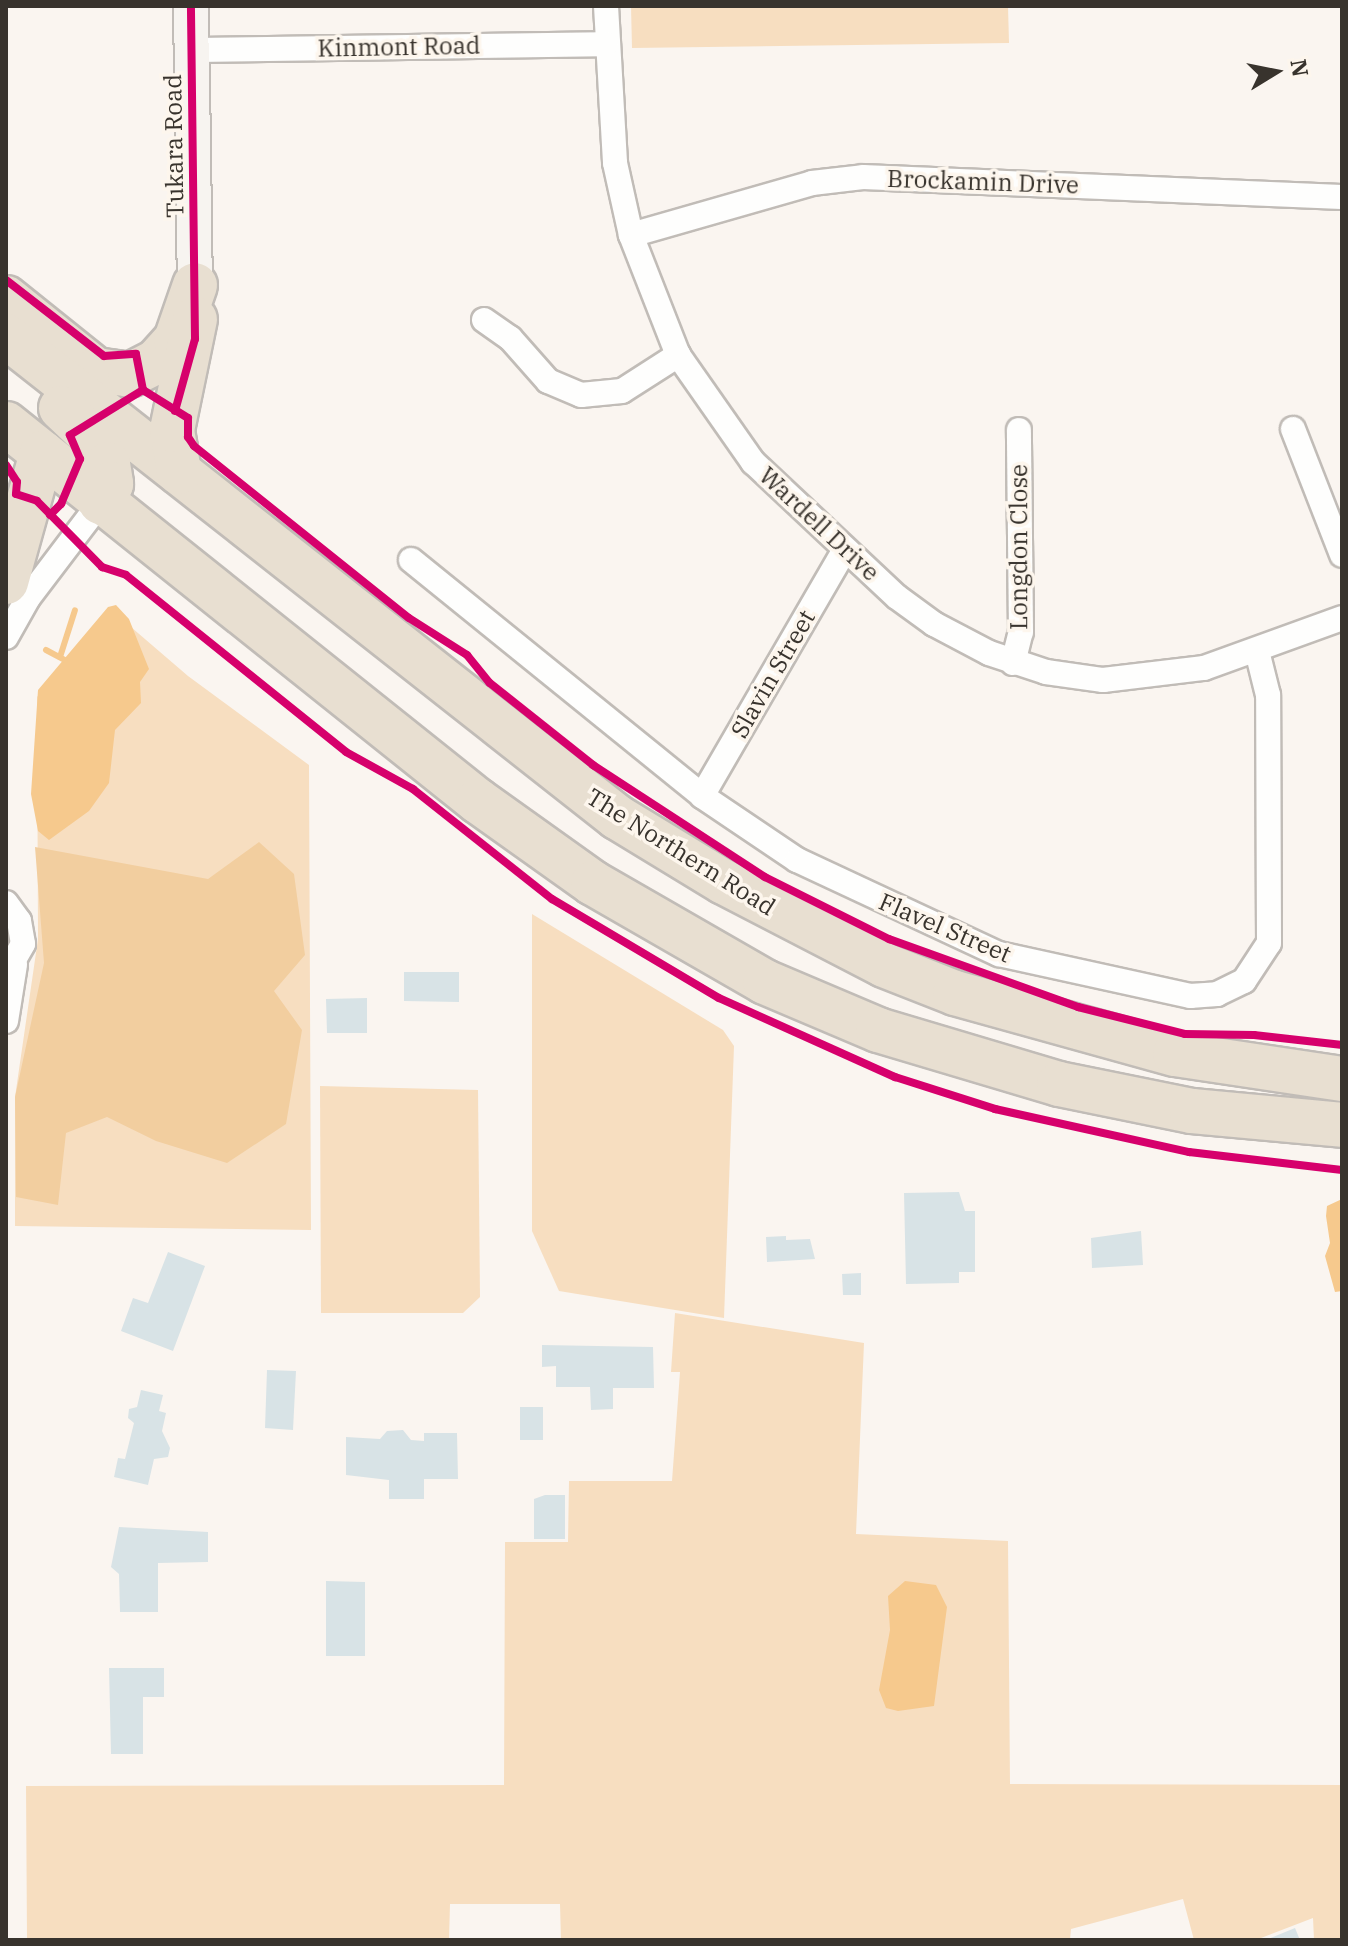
<!DOCTYPE html>
<html>
<head>
<meta charset="utf-8">
<style>
	body { margin:0 }
	#map { position:relative; width:1348px; height:1946px; overflow:hidden; background:#faf5f0; font-family:"IBM Plex Serif",serif }
	div>[style] { position:absolute }
	.green>* { inset:0; background:#f7dec0 }
	.forest>* { inset:0; background:#f2ce9f }
	.water>* { inset:0; background:#f6c98d }
	.stream>* { height:6px; margin:-3px; padding:0 3px; transform-origin:3px; border-radius:3px; background:#f6c98d }
	.building>* { inset:0; background:#d8e3e6 }
	.roads { filter:drop-shadow(2px 0 #c1bcb7) drop-shadow(-2px 0 #c1bcb7) drop-shadow(0 2px #c1bcb7) drop-shadow(0 -2px #c1bcb7) }
	.street>* { height:24px; margin:-12px; padding:0 12px; transform-origin:12px; border-radius:12px; background:#fefefd }
	.secondary>* { height:34px; margin:-17px; padding:0 17px; transform-origin:17px; border-radius:17px; background:#f7f4f0 }
	.highway>* { height:44px; margin:-22px; padding:0 22px; transform-origin:22px; border-radius:22px; background:#e8dfd1 }
	.cycleway>* { height:8px; margin:-4px; padding:0 4px; transform-origin:4px; border-radius:4px; background:#d6006c }
	span { translate:-50% -50%; white-space:nowrap; text-align:center; line-height:1.15; -webkit-text-stroke:7px #fdf6ed; paint-order:stroke }
	.street-label { font-size:24px; color:#38332d }
	.frame { position:absolute; inset:0; border:8px solid #38332d; pointer-events:none }
	.north { position:absolute; left:1236px; top:32px; width:80px; height:80px; -webkit-text-stroke:6px #fdf6ed; paint-order:stroke; rotate:80deg; font-size:22px; font-weight:700; line-height:32px; text-align:center; color:#38332d }
	.north::after { content:''; display:block; margin:auto; width:28px; height:36px; background:#38332d; clip-path:polygon(50% 0,100% 100%,50% 72%,0 100%) }
</style>
</head>
<body>
<div id="map">
	<div class="green">
		<div style="clip-path:polygon(631px 6px,1008px 6px,1009px 43px,632px 48px)"></div>
		<div style="clip-path:polygon(110px 609px,188px 676px,309px 765px,311px 1230px,15px 1226px,15px 1097px,38px 939px,37px 697px)"></div>
		<div style="clip-path:polygon(532px 914px,723px 1030px,734px 1046px,724px 1318px,559px 1291px,532px 1231px)"></div>
		<div style="clip-path:polygon(320px 1086px,478px 1090px,480px 1297px,463px 1313px,321px 1313px)"></div>
		<div style="clip-path:polygon(675px 1313px,864px 1343px,856px 1534px,1008px 1541px,1010px 1784px,1342px 1785px,1342px 1940px,1314px 1940px,1313px 1918px,1256px 1940px,1194px 1940px,1183px 1899px,1071px 1929px,1070px 1940px,561px 1940px,560px 1904px,450px 1904px,449px 1940px,27px 1940px,26px 1786px,504px 1785px,505px 1542px,568px 1542px,569px 1481px,672px 1481px,680px 1372px,671px 1372px)"></div>
	</div>
	<div class="forest">
		<div style="clip-path:polygon(259px 842px,294px 874px,305px 955px,274px 991px,302px 1030px,286px 1124px,227px 1163px,156px 1141px,107px 1117px,66px 1133px,58px 1205px,16px 1197px,15px 1097px,44px 963px,35px 847px,208px 879px)"></div>
	</div>
	<div class="water">
		<div style="clip-path:polygon(116px 605px,129px 619px,149px 669px,140px 682px,141px 703px,115px 730px,109px 783px,89px 811px,49px 840px,38px 831px,31px 794px,38px 690px,108px 607px)"></div>
		<div style="clip-path:polygon(1342px 1199px,1342px 1291px,1335px 1292px,1325px 1256px,1330px 1243px,1326px 1216px,1327px 1206px)"></div>
		<div style="clip-path:polygon(905px 1581px,936px 1585px,947px 1607px,934px 1706px,898px 1711px,886px 1708px,879px 1690px,890px 1630px,888px 1596px)"></div>
	</div>
	<div class="stream">
		<div style="left:46px;top:650px;width:21px;rotate:28deg"></div>
		<div style="left:60px;top:657px;width:49px;rotate:-72.3deg"></div>
	</div>
	<div class="building">
		<div style="clip-path:polygon(404px 972px,459px 972px,459px 1002px,404px 1001px)"></div>
		<div style="clip-path:polygon(367px 998px,367px 1033px,327px 1033px,326px 999px)"></div>
		<div style="clip-path:polygon(959px 1192px,965px 1211px,975px 1211px,975px 1272px,959px 1272px,959px 1283px,906px 1284px,904px 1193px)"></div>
		<div style="clip-path:polygon(1141px 1231px,1143px 1265px,1092px 1268px,1091px 1238px)"></div>
		<div style="clip-path:polygon(786px 1236px,786px 1240px,810px 1239px,815px 1259px,767px 1262px,766px 1237px)"></div>
		<div style="clip-path:polygon(168px 1252px,205px 1266px,173px 1351px,121px 1331px,133px 1298px,148px 1303px)"></div>
		<div style="clip-path:polygon(861px 1273px,861px 1295px,843px 1295px,842px 1274px)"></div>
		<div style="clip-path:polygon(542px 1345px,653px 1347px,654px 1388px,613px 1388px,613px 1409px,591px 1410px,590px 1387px,556px 1387px,556px 1366px,542px 1367px)"></div>
		<div style="clip-path:polygon(267px 1370px,296px 1371px,293px 1430px,265px 1428px)"></div>
		<div style="clip-path:polygon(141px 1390px,163px 1395px,159px 1411px,166px 1413px,162px 1431px,170px 1448px,168px 1457px,154px 1459px,148px 1485px,114px 1477px,118px 1458px,125px 1459px,134px 1423px,128px 1418px,129px 1409px,137px 1407px)"></div>
		<div style="clip-path:polygon(520px 1407px,543px 1407px,543px 1440px,520px 1440px)"></div>
		<div style="clip-path:polygon(403px 1430px,411px 1440px,424px 1441px,424px 1433px,457px 1433px,458px 1479px,424px 1479px,424px 1499px,389px 1499px,389px 1480px,346px 1475px,346px 1437px,380px 1439px,387px 1431px)"></div>
		<div style="clip-path:polygon(545px 1495px,565px 1495px,565px 1539px,534px 1539px,534px 1499px)"></div>
		<div style="clip-path:polygon(119px 1527px,208px 1532px,208px 1562px,158px 1563px,158px 1612px,120px 1612px,119px 1574px,111px 1567px)"></div>
		<div style="clip-path:polygon(326px 1581px,365px 1582px,365px 1656px,326px 1656px)"></div>
		<div style="clip-path:polygon(109px 1668px,164px 1668px,164px 1697px,143px 1697px,143px 1754px,111px 1754px)"></div>
		<div style="clip-path:polygon(1295px 1928px,1300px 1940px,1266px 1940px)"></div>
	</div>
	<div class="roads">
		<div class="street">
			<div style="left:606px;top:6px;width:157px;rotate:86.7deg"></div>
			<div style="left:615px;top:163px;width:74px;rotate:77.5deg"></div>
			<div style="left:631px;top:235px;width:129px;rotate:68.6deg"></div>
			<div style="left:678px;top:355px;width:131px;rotate:55deg"></div>
			<div style="left:753px;top:462px;width:197px;rotate:43.2deg"></div>
			<div style="left:897px;top:597px;width:46px;rotate:36.1deg"></div>
			<div style="left:934px;top:624px;width:62px;rotate:27.8deg"></div>
			<div style="left:989px;top:653px;width:60px;rotate:18.4deg"></div>
			<div style="left:1046px;top:672px;width:58px;rotate:8deg"></div>
			<div style="left:1103px;top:680px;width:102px;rotate:-6.8deg"></div>
			<div style="left:1204px;top:668px;width:147px;rotate:-19.9deg"></div>
			<div style="left:192px;top:50px;width:414px;rotate:-0.8deg"></div>
			<div style="left:631px;top:235px;width:188px;rotate:-16deg"></div>
			<div style="left:812px;top:183px;width:51px;rotate:-6.7deg"></div>
			<div style="left:863px;top:177px;width:479px;rotate:2.4deg"></div>
			<div style="left:484px;top:320px;width:32px;rotate:35deg"></div>
			<div style="left:510px;top:338px;width:57px;rotate:48.5deg"></div>
			<div style="left:548px;top:381px;width:36px;rotate:23deg"></div>
			<div style="left:581px;top:395px;width:41px;rotate:-5.6deg"></div>
			<div style="left:622px;top:391px;width:67px;rotate:-32.7deg"></div>
			<div style="left:1293px;top:429px;width:135px;rotate:68.7deg"></div>
			<div style="left:411px;top:560px;width:375px;rotate:39deg"></div>
			<div style="left:702px;top:796px;width:115px;rotate:34deg"></div>
			<div style="left:797px;top:860px;width:223px;rotate:25deg"></div>
			<div style="left:999px;top:954px;width:196px;rotate:12.4deg"></div>
			<div style="left:1190px;top:996px;width:27px;rotate:-4deg"></div>
			<div style="left:1217px;top:994px;width:30px;rotate:-26deg"></div>
			<div style="left:1244px;top:981px;width:45px;rotate:-56.7deg"></div>
			<div style="left:1269px;top:943px;width:248px;rotate:-90.2deg"></div>
			<div style="left:1268px;top:695px;width:45px;rotate:-104deg"></div>
			<div style="left:6px;top:637px;width:45px;rotate:-60.6deg"></div>
			<div style="left:28px;top:598px;width:121px;rotate:-52.8deg"></div>
			<div style="left:1013px;top:663px;width:32px;rotate:-76deg"></div>
			<div style="left:1021px;top:632px;width:202px;rotate:-90.6deg"></div>
			<div style="left:702px;top:796px;width:283px;rotate:-59.9deg"></div>
			<div style="left:6px;top:903px;width:22px;rotate:54deg"></div>
			<div style="left:19px;top:921px;width:23px;rotate:80deg"></div>
			<div style="left:23px;top:944px;width:34px;rotate:120deg"></div>
			<div style="left:6px;top:1021px;width:57px;rotate:-80.9deg"></div>
		</div>
		<div class="secondary">
			<div style="left:191px;top:6px;width:279px;rotate:89.2deg"></div>
		</div>
		<div class="highway">
			<div style="left:6px;top:298px;width:115px;rotate:38.7deg"></div>
			<div style="left:96px;top:370px;width:34px;rotate:8deg"></div>
			<div style="left:130px;top:375px;width:29px;rotate:-27deg"></div>
			<div style="left:156px;top:362px;width:30px;rotate:-48deg"></div>
			<div style="left:176px;top:340px;width:58px;rotate:-70.9deg"></div>
			<div style="left:6px;top:336px;width:778px;rotate:38.21deg"></div>
			<div style="left:617px;top:817px;width:125px;rotate:31.3deg"></div>
			<div style="left:724px;top:882px;width:180px;rotate:27.4deg"></div>
			<div style="left:884px;top:965px;width:76px;rotate:21.5deg"></div>
			<div style="left:955px;top:993px;width:228px;rotate:15.5deg"></div>
			<div style="left:1175px;top:1054px;width:169px;rotate:8.5deg"></div>
			<div style="left:61px;top:408px;width:44px;rotate:43.2deg"></div>
			<div style="left:93px;top:438px;width:30px;rotate:60deg"></div>
			<div style="left:108px;top:464px;width:20px;rotate:81deg"></div>
			<div style="left:111px;top:484px;width:21px;rotate:119deg"></div>
			<div style="left:6px;top:424px;width:604px;rotate:38.62deg"></div>
			<div style="left:478px;top:801px;width:141px;rotate:35.5deg"></div>
			<div style="left:593px;top:883px;width:198px;rotate:29.9deg"></div>
			<div style="left:765px;top:982px;width:123px;rotate:23deg"></div>
			<div style="left:878px;top:1030px;width:189px;rotate:16.6deg"></div>
			<div style="left:1059px;top:1084px;width:136px;rotate:11.5deg"></div>
			<div style="left:1192px;top:1111px;width:151px;rotate:5.3deg"></div>
			<div style="left:179px;top:472px;width:43px;rotate:-99.5deg"></div>
			<div style="left:172px;top:430px;width:113px;rotate:-78.3deg"></div>
			<div style="left:6px;top:582px;width:134px;rotate:-74.4deg"></div>
		</div>
	</div>
	<div class="cycleway">
		<div style="left:6px;top:280px;width:124px;rotate:37.8deg"></div>
		<div style="left:104px;top:356px;width:32px;rotate:-4deg"></div>
		<div style="left:136px;top:354px;width:37px;rotate:79deg"></div>
		<div style="left:143px;top:390px;width:53px;rotate:31.9deg"></div>
		<div style="left:188px;top:418px;width:19px;rotate:90deg"></div>
		<div style="left:188px;top:437px;width:11px;rotate:56deg"></div>
		<div style="left:194px;top:446px;width:275px;rotate:38.7deg"></div>
		<div style="left:409px;top:618px;width:69px;rotate:32.5deg"></div>
		<div style="left:467px;top:655px;width:36px;rotate:51deg"></div>
		<div style="left:490px;top:683px;width:132px;rotate:38.5deg"></div>
		<div style="left:593px;top:765px;width:205px;rotate:33.1deg"></div>
		<div style="left:765px;top:877px;width:139px;rotate:26.6deg"></div>
		<div style="left:889px;top:939px;width:201px;rotate:19.8deg"></div>
		<div style="left:1078px;top:1007px;width:110px;rotate:14.2deg"></div>
		<div style="left:1185px;top:1034px;width:69px;rotate:0.8deg"></div>
		<div style="left:1254px;top:1035px;width:89px;rotate:6.5deg"></div>
		<div style="left:175px;top:411px;width:75px;rotate:-74.5deg"></div>
		<div style="left:195px;top:339px;width:333px;rotate:-90.7deg"></div>
		<div style="left:6px;top:465px;width:20px;rotate:57deg"></div>
		<div style="left:17px;top:482px;width:12px;rotate:95deg"></div>
		<div style="left:16px;top:494px;width:22px;rotate:18deg"></div>
		<div style="left:37px;top:501px;width:93px;rotate:45.4deg"></div>
		<div style="left:102px;top:567px;width:25px;rotate:18deg"></div>
		<div style="left:126px;top:575px;width:282px;rotate:38.8deg"></div>
		<div style="left:346px;top:752px;width:77px;rotate:28.9deg"></div>
		<div style="left:413px;top:789px;width:177px;rotate:38.4deg"></div>
		<div style="left:552px;top:899px;width:194px;rotate:30.7deg"></div>
		<div style="left:719px;top:998px;width:193px;rotate:24.2deg"></div>
		<div style="left:895px;top:1077px;width:105px;rotate:17.7deg"></div>
		<div style="left:995px;top:1109px;width:199px;rotate:12.5deg"></div>
		<div style="left:1189px;top:1152px;width:154px;rotate:6.7deg"></div>
		<div style="left:50px;top:515px;width:16px;rotate:-45deg"></div>
		<div style="left:61px;top:504px;width:49px;rotate:-67.1deg"></div>
		<div style="left:80px;top:459px;width:26px;rotate:-113deg"></div>
		<div style="left:70px;top:435px;width:86px;rotate:-31.7deg"></div>
	</div>
	<div class="street-label">
		<span style="left:399px;top:47px;rotate:-1deg">Kinmont Road</span>
		<span style="left:174px;top:146px;rotate:-91deg">Tukara Road</span>
		<span style="left:983px;top:182px;rotate:2deg">Brockamin Drive</span>
		<span style="left:819px;top:524px;rotate:43deg">Wardell Drive</span>
		<span style="left:1019px;top:547px;rotate:-90deg">Longdon Close</span>
		<span style="left:773px;top:674px;rotate:-60deg">Slavin Street</span>
		<span style="left:681px;top:852px;rotate:32deg">The Northern Road</span>
		<span style="left:945px;top:928px;rotate:23deg">Flavel Street</span>
	</div>
	<div class="frame"></div>
	<div class="north">N</div>
</div>
</body>
</html>
